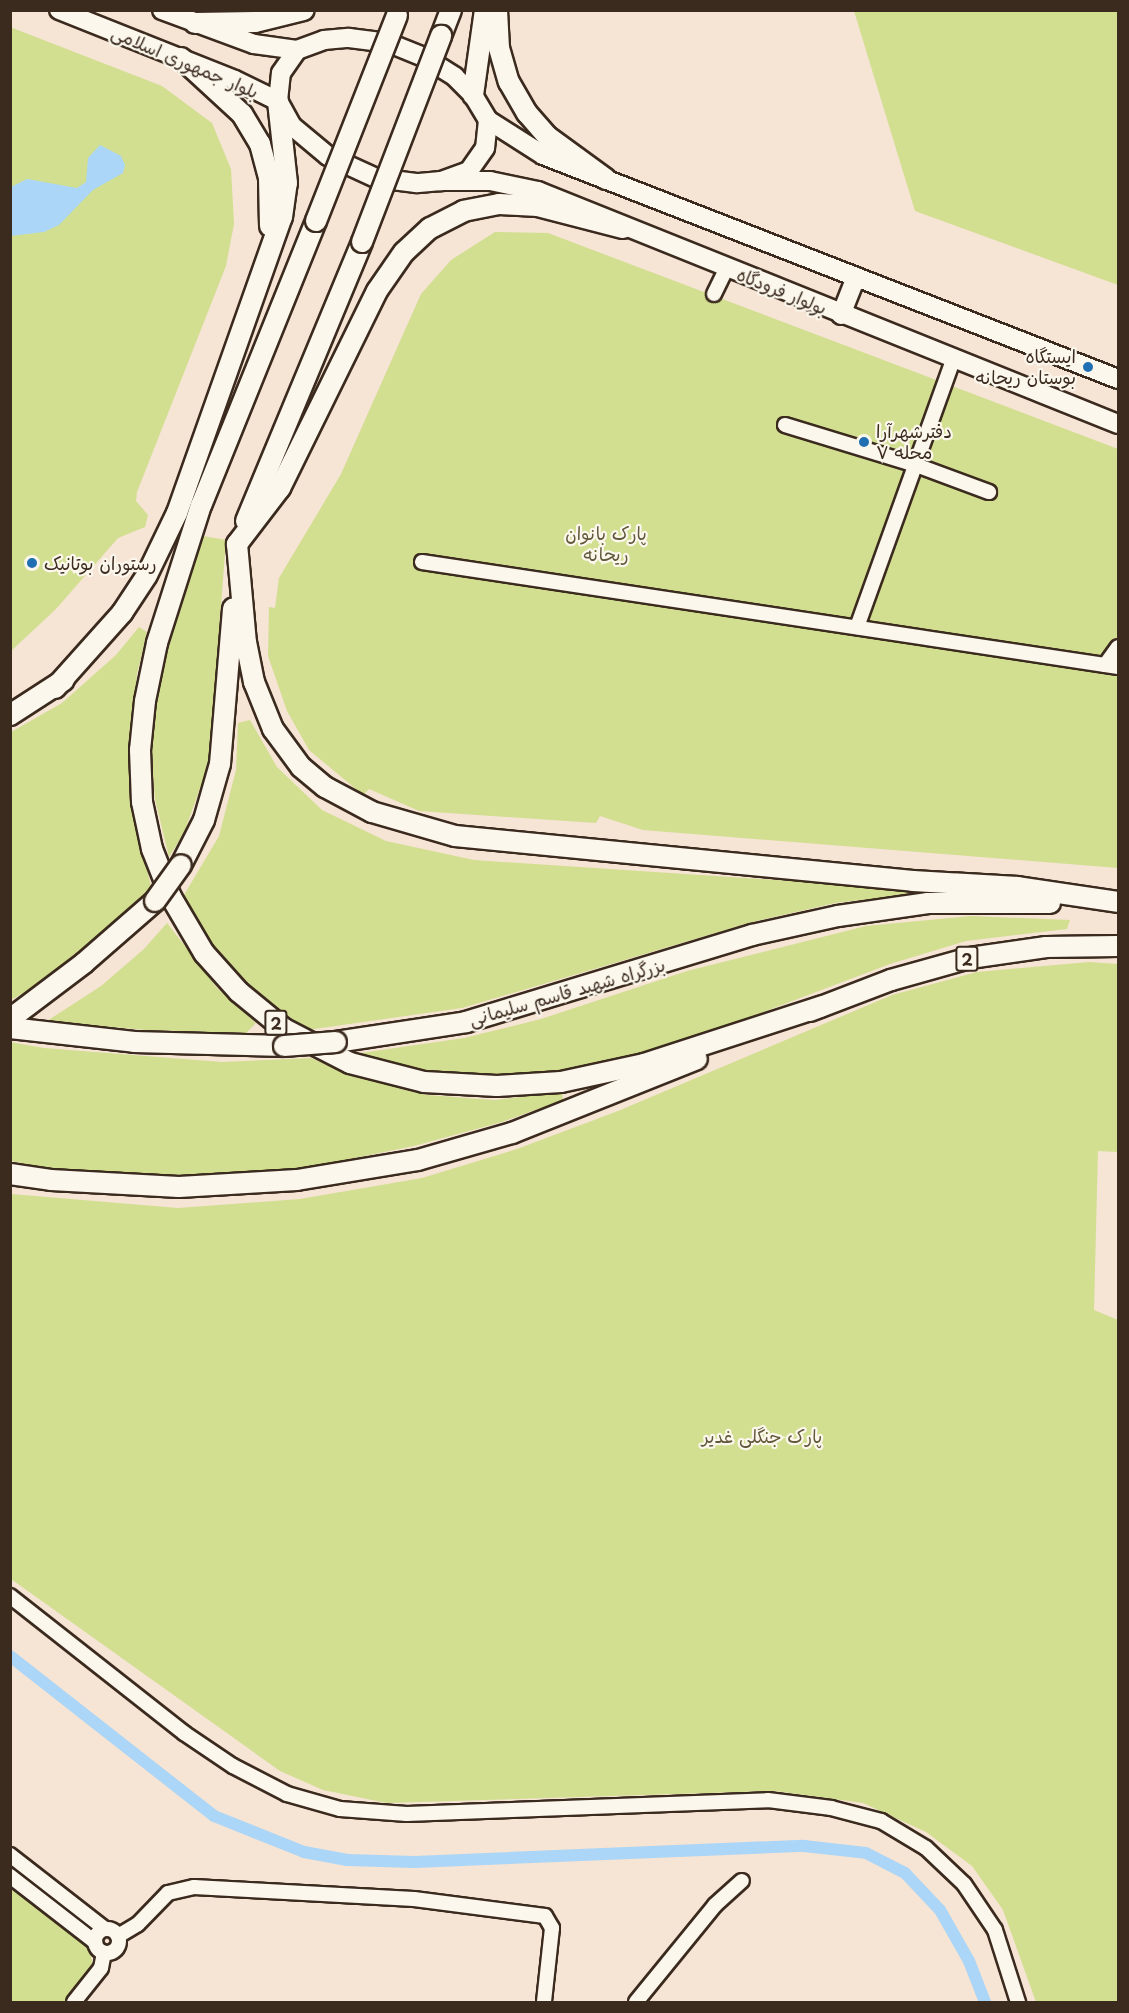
<!DOCTYPE html>
<html>
<head>
<meta charset="utf-8">
<style>
	body { margin:0 }
	#map { position:relative; width:1129px; height:2013px; overflow:hidden; background:#f6e4d4; font-family:"Playpen Sans","Playpen Sans Arabic",sans-serif }
	div>[style] { position:absolute }
	.green>* { inset:0; background:#d2de90 }
	.water>* { inset:0; background:#abd6f7 }
	.canal>* { height:12px; margin:-6px; padding:0 6px; transform-origin:6px; border-radius:6px; background:#abd6f7 }
	.roads { filter:drop-shadow(2px 0 #3b2a1e) drop-shadow(-2px 0 #3b2a1e) drop-shadow(0 2px #3b2a1e) drop-shadow(0 -2px #3b2a1e) }
	.minor>* { height:14px; margin:-7px; padding:0 7px; transform-origin:7px; border-radius:7px; background:#fbf7ec }
	.minor>.ring { margin:-7px; padding:0; box-sizing:content-box; background:none; border:14px solid #fbf7ec; border-radius:50% }
	.major>* { height:18px; margin:-9px; padding:0 9px; transform-origin:9px; border-radius:9px; background:#fbf7ec }
	.highway>* { height:20px; margin:-10px; padding:0 10px; transform-origin:10px; border-radius:10px; background:#fbf7ec }
	.bridges { filter:drop-shadow(2px 0 #3b2a1e) drop-shadow(-2px 0 #3b2a1e) drop-shadow(0 2px #3b2a1e) drop-shadow(0 -2px #3b2a1e) }
	.highway-bridge>* { height:20px; margin:-10px; padding:0 10px; transform-origin:10px; border-radius:10px; background:#fbf7ec }
	.dots>* { width:16px; height:16px; translate:-50% -50%; box-sizing:border-box; border:3px solid #fbf7ec; border-radius:50% }
	span { translate:-50% -50%; white-space:nowrap; text-align:center; line-height:1.15; -webkit-text-stroke:4.5px #fbf7ec; paint-order:stroke }
	.shield-label span { padding:2px 4px; background:#fbf7ec; border:2px solid; border-radius:4px; -webkit-text-stroke-width:0 }
	.shield-label { font-size:16px; color:#3b2a1e; font-weight:700 }
	.street-label { font-size:18px; color:#3b2a1e }
	.poi-label { font-size:18px; color:#3b2a1e }
	.right { translate:-100% -50%; text-align:right }
	.left { translate:0 -50%; text-align:left }
	.park-label { font-size:18px; color:#61573a }
	.frame { position:absolute; inset:0; border:12px solid #3b2a1e; pointer-events:none }
</style>
</head>
<body>
<div id="map">
	<div class="green">
		<div style="clip-path:polygon(854px 11px,1118px 11px,1118px 285px,915px 211px)"></div>
		<div style="clip-path:polygon(10px 27px,162px 86px,212px 123px,231px 169px,234px 224px,226px 266px,137px 492px,136px 501px,148px 515px,145px 527px,118px 538px,56px 609px,11px 651px)"></div>
		<div style="clip-path:polygon(495px 232px,548px 233px,1118px 449px,1118px 868px,643px 830px,600px 816px,596px 823px,419px 811px,369px 789px,363px 795px,309px 750px,287px 711px,268px 656px,269px 607px,275px 608px,279px 578px,341px 474px,421px 294px,451px 260px)"></div>
		<div style="clip-path:polygon(203px 536px,226px 540px,209px 763px,184px 833px,169px 857px,155px 799px,151px 749px,155px 702px,167px 644px)"></div>
		<div style="clip-path:polygon(139px 627px,147px 632px,137px 674px,129px 766px,133px 809px,151px 886px,140px 903px,95px 947px,51px 978px,11px 1000px,11px 732px,62px 703px,116px 655px)"></div>
		<div style="clip-path:polygon(250px 720px,277px 767px,322px 810px,386px 841px,474px 860px,912px 889px,911px 894px,835px 903px,756px 921px,462px 1008px,307px 1030px,244px 982px,209px 940px,184px 895px,219px 836px,236px 770px,238px 723px)"></div>
		<div style="clip-path:polygon(971px 916px,1070px 920px,1067px 929px,966px 941px,890px 964px,644px 1057px,564px 1074px,499px 1079px,433px 1074px,354px 1054px,464px 1038px,541px 1019px,687px 971px,866px 926px)"></div>
		<div style="clip-path:polygon(167px 923px,218px 989px,256px 1023px,246px 1033px,146px 1030px,47px 1021px,101px 986px,144px 949px)"></div>
		<div style="clip-path:polygon(1089px 962px,1118px 964px,1118px 1152px,1098px 1151px,1094px 1310px,1118px 1320px,1118px 2002px,1036px 2002px,1003px 1910px,972px 1866px,926px 1832px,863px 1803px,775px 1791px,387px 1803px,323px 1790px,280px 1771px,11px 1579px,11px 1194px,178px 1208px,300px 1199px,422px 1178px,517px 1149px,618px 1111px,892px 995px,977px 972px)"></div>
		<div style="clip-path:polygon(10px 1042px,44px 1048px,222px 1062px,311px 1058px,351px 1076px,427px 1095px,495px 1100px,562px 1092px,563px 1100px,502px 1122px,414px 1146px,295px 1170px,180px 1177px,52px 1169px,11px 1161px)"></div>
		<div style="clip-path:polygon(10px 1885px,89px 1946px,94px 1971px,67px 2002px,11px 2002px)"></div>
	</div>
	<div class="water">
		<div style="clip-path:polygon(100px 145px,121px 156px,125px 165px,123px 173px,93px 190px,59px 225px,44px 232px,11px 236px,11px 187px,27px 179px,77px 188px,86px 182px,88px 158px)"></div>
	</div>
	<div class="canal">
		<div style="left:10px;top:1656px;width:259px;rotate:38.1deg"></div>
		<div style="left:214px;top:1816px;width:97px;rotate:21.8deg"></div>
		<div style="left:304px;top:1852px;width:44px;rotate:10.5deg"></div>
		<div style="left:347px;top:1860px;width:68px;rotate:1.7deg"></div>
		<div style="left:415px;top:1862px;width:389px;rotate:-2.4deg"></div>
		<div style="left:804px;top:1846px;width:62px;rotate:6.4deg"></div>
		<div style="left:866px;top:1853px;width:44px;rotate:27.1deg"></div>
		<div style="left:905px;top:1873px;width:51px;rotate:46.6deg"></div>
		<div style="left:940px;top:1910px;width:59px;rotate:60.4deg"></div>
		<div style="left:969px;top:1961px;width:44px;rotate:68.7deg"></div>
	</div>
	<div class="roads">
		<div class="minor">
			<div style="left:714px;top:294px;width:28px;rotate:-64deg"></div>
			<div style="left:785px;top:425px;width:137px;rotate:17deg"></div>
			<div style="left:916px;top:465px;width:78px;rotate:20.3deg"></div>
			<div style="left:422px;top:562px;width:704px;rotate:8.58deg"></div>
			<div style="left:857px;top:627px;width:284px;rotate:-70.2deg"></div>
			<div style="left:1105px;top:665px;width:22px;rotate:-54deg"></div>
			<div style="left:10px;top:1596px;width:221px;rotate:38.2deg"></div>
			<div style="left:184px;top:1733px;width:59px;rotate:34deg"></div>
			<div style="left:233px;top:1766px;width:61px;rotate:27.4deg"></div>
			<div style="left:287px;top:1794px;width:55px;rotate:15.8deg"></div>
			<div style="left:340px;top:1809px;width:67px;rotate:4.3deg"></div>
			<div style="left:407px;top:1814px;width:361px;rotate:-2.2deg"></div>
			<div style="left:768px;top:1800px;width:64px;rotate:7.2deg"></div>
			<div style="left:831px;top:1808px;width:52px;rotate:14.6deg"></div>
			<div style="left:881px;top:1821px;width:52px;rotate:31deg"></div>
			<div style="left:926px;top:1848px;width:52px;rotate:43.5deg"></div>
			<div style="left:964px;top:1884px;width:55px;rotate:56deg"></div>
			<div style="left:995px;top:1930px;width:76px;rotate:72.3deg"></div>
			<div style="left:10px;top:1855px;width:120px;rotate:37.9deg"></div>
			<div style="left:10px;top:1876px;width:108px;rotate:37.8deg"></div>
			<div class="ring" style="left:95px;top:1929px;width:10px;height:10px"></div>
			<div style="left:118px;top:1936px;width:23px;rotate:-31deg"></div>
			<div style="left:138px;top:1924px;width:43px;rotate:-45.9deg"></div>
			<div style="left:168px;top:1893px;width:27px;rotate:-13deg"></div>
			<div style="left:194px;top:1887px;width:220px;rotate:3.1deg"></div>
			<div style="left:414px;top:1899px;width:132px;rotate:7.4deg"></div>
			<div style="left:545px;top:1916px;width:14px;rotate:60deg"></div>
			<div style="left:552px;top:1928px;width:74px;rotate:96.2deg"></div>
			<div style="left:74px;top:2002px;width:43px;rotate:-51.5deg"></div>
			<div style="left:101px;top:1968px;width:15px;rotate:-79deg"></div>
			<div style="left:636px;top:2002px;width:125px;rotate:-50.8deg"></div>
			<div style="left:715px;top:1905px;width:36px;rotate:-42deg"></div>
		</div>
		<div class="major">
			<div style="left:59px;top:10px;width:189px;rotate:21.7deg"></div>
			<div style="left:235px;top:80px;width:48px;rotate:26deg"></div>
			<div style="left:162px;top:10px;width:98px;rotate:20.3deg"></div>
			<div style="left:254px;top:44px;width:43px;rotate:7.9deg"></div>
			<div style="left:349px;top:38px;width:40px;rotate:7.1deg"></div>
			<div style="left:389px;top:43px;width:35px;rotate:22deg"></div>
			<div style="left:422px;top:56px;width:39px;rotate:32deg"></div>
			<div style="left:455px;top:77px;width:25px;rotate:45deg"></div>
			<div style="left:473px;top:95px;width:29px;rotate:59deg"></div>
			<div style="left:488px;top:120px;width:28px;rotate:96deg"></div>
			<div style="left:485px;top:148px;width:28px;rotate:125deg"></div>
			<div style="left:469px;top:171px;width:30px;rotate:160deg"></div>
			<div style="left:441px;top:181px;width:25px;rotate:175deg"></div>
			<div style="left:416px;top:183px;width:40px;rotate:-172.9deg"></div>
			<div style="left:376px;top:178px;width:53px;rotate:-155.4deg"></div>
			<div style="left:328px;top:156px;width:47px;rotate:-140.2deg"></div>
			<div style="left:292px;top:126px;width:29px;rotate:-119deg"></div>
			<div style="left:278px;top:101px;width:28px;rotate:-84deg"></div>
			<div style="left:281px;top:73px;width:28px;rotate:-55deg"></div>
			<div style="left:297px;top:50px;width:29px;rotate:-20deg"></div>
			<div style="left:324px;top:40px;width:25px;rotate:-5deg"></div>
			<div style="left:488px;top:120px;width:65px;rotate:32.5deg"></div>
			<div style="left:543px;top:155px;width:617px;rotate:21.28deg"></div>
			<div style="left:441px;top:181px;width:49px"></div>
			<div style="left:490px;top:181px;width:49px;rotate:11.8deg"></div>
			<div style="left:538px;top:191px;width:625px;rotate:21.89deg"></div>
			<div style="left:841px;top:315px;width:41px;rotate:-68.5deg"></div>
		</div>
		<div class="highway">
			<div style="left:497px;top:10px;width:38px;rotate:87deg"></div>
			<div style="left:499px;top:48px;width:35px;rotate:74deg"></div>
			<div style="left:509px;top:82px;width:36px;rotate:60deg"></div>
			<div style="left:527px;top:113px;width:30px;rotate:49deg"></div>
			<div style="left:547px;top:136px;width:73px;rotate:36.1deg"></div>
			<div style="left:195px;top:23px;width:60px;rotate:-1deg"></div>
			<div style="left:255px;top:22px;width:50px;rotate:-13.8deg"></div>
			<div style="left:441px;top:36px;width:28px;rotate:-69deg"></div>
			<div style="left:181px;top:58px;width:83px;rotate:42.6deg"></div>
			<div style="left:242px;top:114px;width:35px;rotate:59deg"></div>
			<div style="left:260px;top:144px;width:35px;rotate:75deg"></div>
			<div style="left:269px;top:178px;width:48px;rotate:88.8deg"></div>
			<div style="left:473px;top:95px;width:86px;rotate:-82deg"></div>
			<div style="left:316px;top:221px;width:306px;rotate:112deg"></div>
			<div style="left:201px;top:505px;width:145px;rotate:107.7deg"></div>
			<div style="left:157px;top:643px;width:59px;rotate:101.7deg"></div>
			<div style="left:145px;top:701px;width:49px;rotate:95.8deg"></div>
			<div style="left:140px;top:750px;width:52px;rotate:87.8deg"></div>
			<div style="left:142px;top:802px;width:48px;rotate:78deg"></div>
			<div style="left:152px;top:849px;width:52px;rotate:68.4deg"></div>
			<div style="left:171px;top:897px;width:65px;rotate:59.5deg"></div>
			<div style="left:204px;top:953px;width:52px;rotate:48.1deg"></div>
			<div style="left:239px;top:992px;width:58px;rotate:39.4deg"></div>
			<div style="left:284px;top:1029px;width:74px;rotate:27.3deg"></div>
			<div style="left:350px;top:1063px;width:76px;rotate:14.4deg"></div>
			<div style="left:424px;top:1082px;width:73px;rotate:3.1deg"></div>
			<div style="left:497px;top:1086px;width:64px;rotate:-3.6deg"></div>
			<div style="left:561px;top:1082px;width:85px;rotate:-12.2deg"></div>
			<div style="left:644px;top:1064px;width:187px;rotate:-18deg"></div>
			<div style="left:623px;top:228px;width:88px;rotate:-165.5deg"></div>
			<div style="left:538px;top:206px;width:39px;rotate:-177deg"></div>
			<div style="left:499px;top:204px;width:36px;rotate:169deg"></div>
			<div style="left:464px;top:211px;width:38px;rotate:153deg"></div>
			<div style="left:430px;top:228px;width:35px;rotate:137deg"></div>
			<div style="left:404px;top:252px;width:47px;rotate:124.7deg"></div>
			<div style="left:377px;top:291px;width:220px;rotate:116.2deg"></div>
			<div style="left:280px;top:488px;width:71px;rotate:127.5deg"></div>
			<div style="left:237px;top:544px;width:98px;rotate:84.8deg"></div>
			<div style="left:246px;top:642px;width:41px;rotate:78.7deg"></div>
			<div style="left:254px;top:682px;width:51px;rotate:68deg"></div>
			<div style="left:273px;top:729px;width:47px;rotate:53.6deg"></div>
			<div style="left:301px;top:767px;width:31px;rotate:40deg"></div>
			<div style="left:325px;top:787px;width:53px;rotate:28deg"></div>
			<div style="left:372px;top:812px;width:86px;rotate:16.1deg"></div>
			<div style="left:455px;top:836px;width:460px;rotate:5.6deg"></div>
			<div style="left:913px;top:881px;width:105px;rotate:3.3deg"></div>
			<div style="left:1018px;top:887px;width:101px;rotate:8.5deg"></div>
			<div style="left:246px;top:521px;width:302px;rotate:-67.4deg"></div>
			<div style="left:55px;top:688px;width:101px;rotate:-48.2deg"></div>
			<div style="left:122px;top:613px;width:45px;rotate:-56.7deg"></div>
			<div style="left:147px;top:575px;width:69px;rotate:-64.2deg"></div>
			<div style="left:177px;top:513px;width:314px;rotate:-70.5deg"></div>
			<div style="left:282px;top:217px;width:34px;rotate:-82deg"></div>
			<div style="left:287px;top:183px;width:82px;rotate:-96.3deg"></div>
			<div style="left:10px;top:715px;width:64px;rotate:-32.9deg"></div>
			<div style="left:181px;top:865px;width:51px;rotate:-62.9deg"></div>
			<div style="left:204px;top:820px;width:58px;rotate:-74.1deg"></div>
			<div style="left:220px;top:764px;width:156px;rotate:-85.2deg"></div>
			<div style="left:810px;top:1011px;width:87px;rotate:-20.9deg"></div>
			<div style="left:891px;top:980px;width:82px;rotate:-15.6deg"></div>
			<div style="left:970px;top:958px;width:77px;rotate:-8.2deg"></div>
			<div style="left:1046px;top:947px;width:72px;rotate:-0.8deg"></div>
			<div style="left:10px;top:1019px;width:93px;rotate:-37.1deg"></div>
			<div style="left:84px;top:963px;width:94px;rotate:-41.1deg"></div>
			<div style="left:10px;top:1028px;width:125px;rotate:6.4deg"></div>
			<div style="left:134px;top:1042px;width:150px;rotate:1.5deg"></div>
			<div style="left:336px;top:1042px;width:132px;rotate:-8.7deg"></div>
			<div style="left:466px;top:1022px;width:299px;rotate:-16.9deg"></div>
			<div style="left:752px;top:935px;width:88px;rotate:-12.5deg"></div>
			<div style="left:838px;top:916px;width:91px;rotate:-8.2deg"></div>
			<div style="left:928px;top:903px;width:122px"></div>
			<div style="left:10px;top:1174px;width:41px;rotate:8.3deg"></div>
			<div style="left:51px;top:1180px;width:128px;rotate:3.1deg"></div>
			<div style="left:179px;top:1187px;width:118px;rotate:-3.4deg"></div>
			<div style="left:297px;top:1180px;width:123px;rotate:-9.4deg"></div>
			<div style="left:418px;top:1160px;width:98px;rotate:-16deg"></div>
			<div style="left:512px;top:1133px;width:199px;rotate:-21.8deg"></div>
		</div>
	</div>
	<div class="bridges">
		<div class="highway-bridge">
			<div style="left:316px;top:221px;width:221px;rotate:-68.5deg"></div>
			<div style="left:362px;top:242px;width:221px;rotate:-69deg"></div>
			<div style="left:155px;top:901px;width:44px;rotate:-54.2deg"></div>
			<div style="left:284px;top:1046px;width:52px;rotate:-4.4deg"></div>
		</div>
	</div>
	<div class="dots">
		<div style="left:1088px;top:367px;background:#1f6fb2"></div>
		<div style="left:864px;top:442px;background:#1f6fb2"></div>
		<div style="left:32px;top:563px;background:#1f6fb2"></div>
	</div>
	<div class="shield-label">
		<span style="left:967px;top:959px">2</span>
		<span style="left:276px;top:1023px">2</span>
	</div>
	<div class="street-label">
		<span style="left:185px;top:62px;rotate:23deg">بلوار جمهوری اسلامی</span>
		<span style="left:782px;top:291px;rotate:22deg">بولوار فرودگاه</span>
		<span style="left:567px;top:992px;rotate:-16deg">بزرگراه شهید قاسم سلیمانی</span>
	</div>
	<div class="poi-label">
		<span class="right" style="left:1076px;top:367px">ایستگاه<br>بوستان ریحانه</span>
		<span class="left" style="left:876px;top:442px">دفترشهرآرا<br>محله ۷</span>
		<span class="left" style="left:44px;top:563px">رستوران بوتانیک</span>
	</div>
	<div class="park-label">
		<span style="left:606px;top:544px">پارک بانوان<br>ریحانه</span>
		<span style="left:762px;top:1436px">پارک جنگلی غدیر</span>
	</div>
	<div class="frame"></div>
</div>
</body>
</html>
